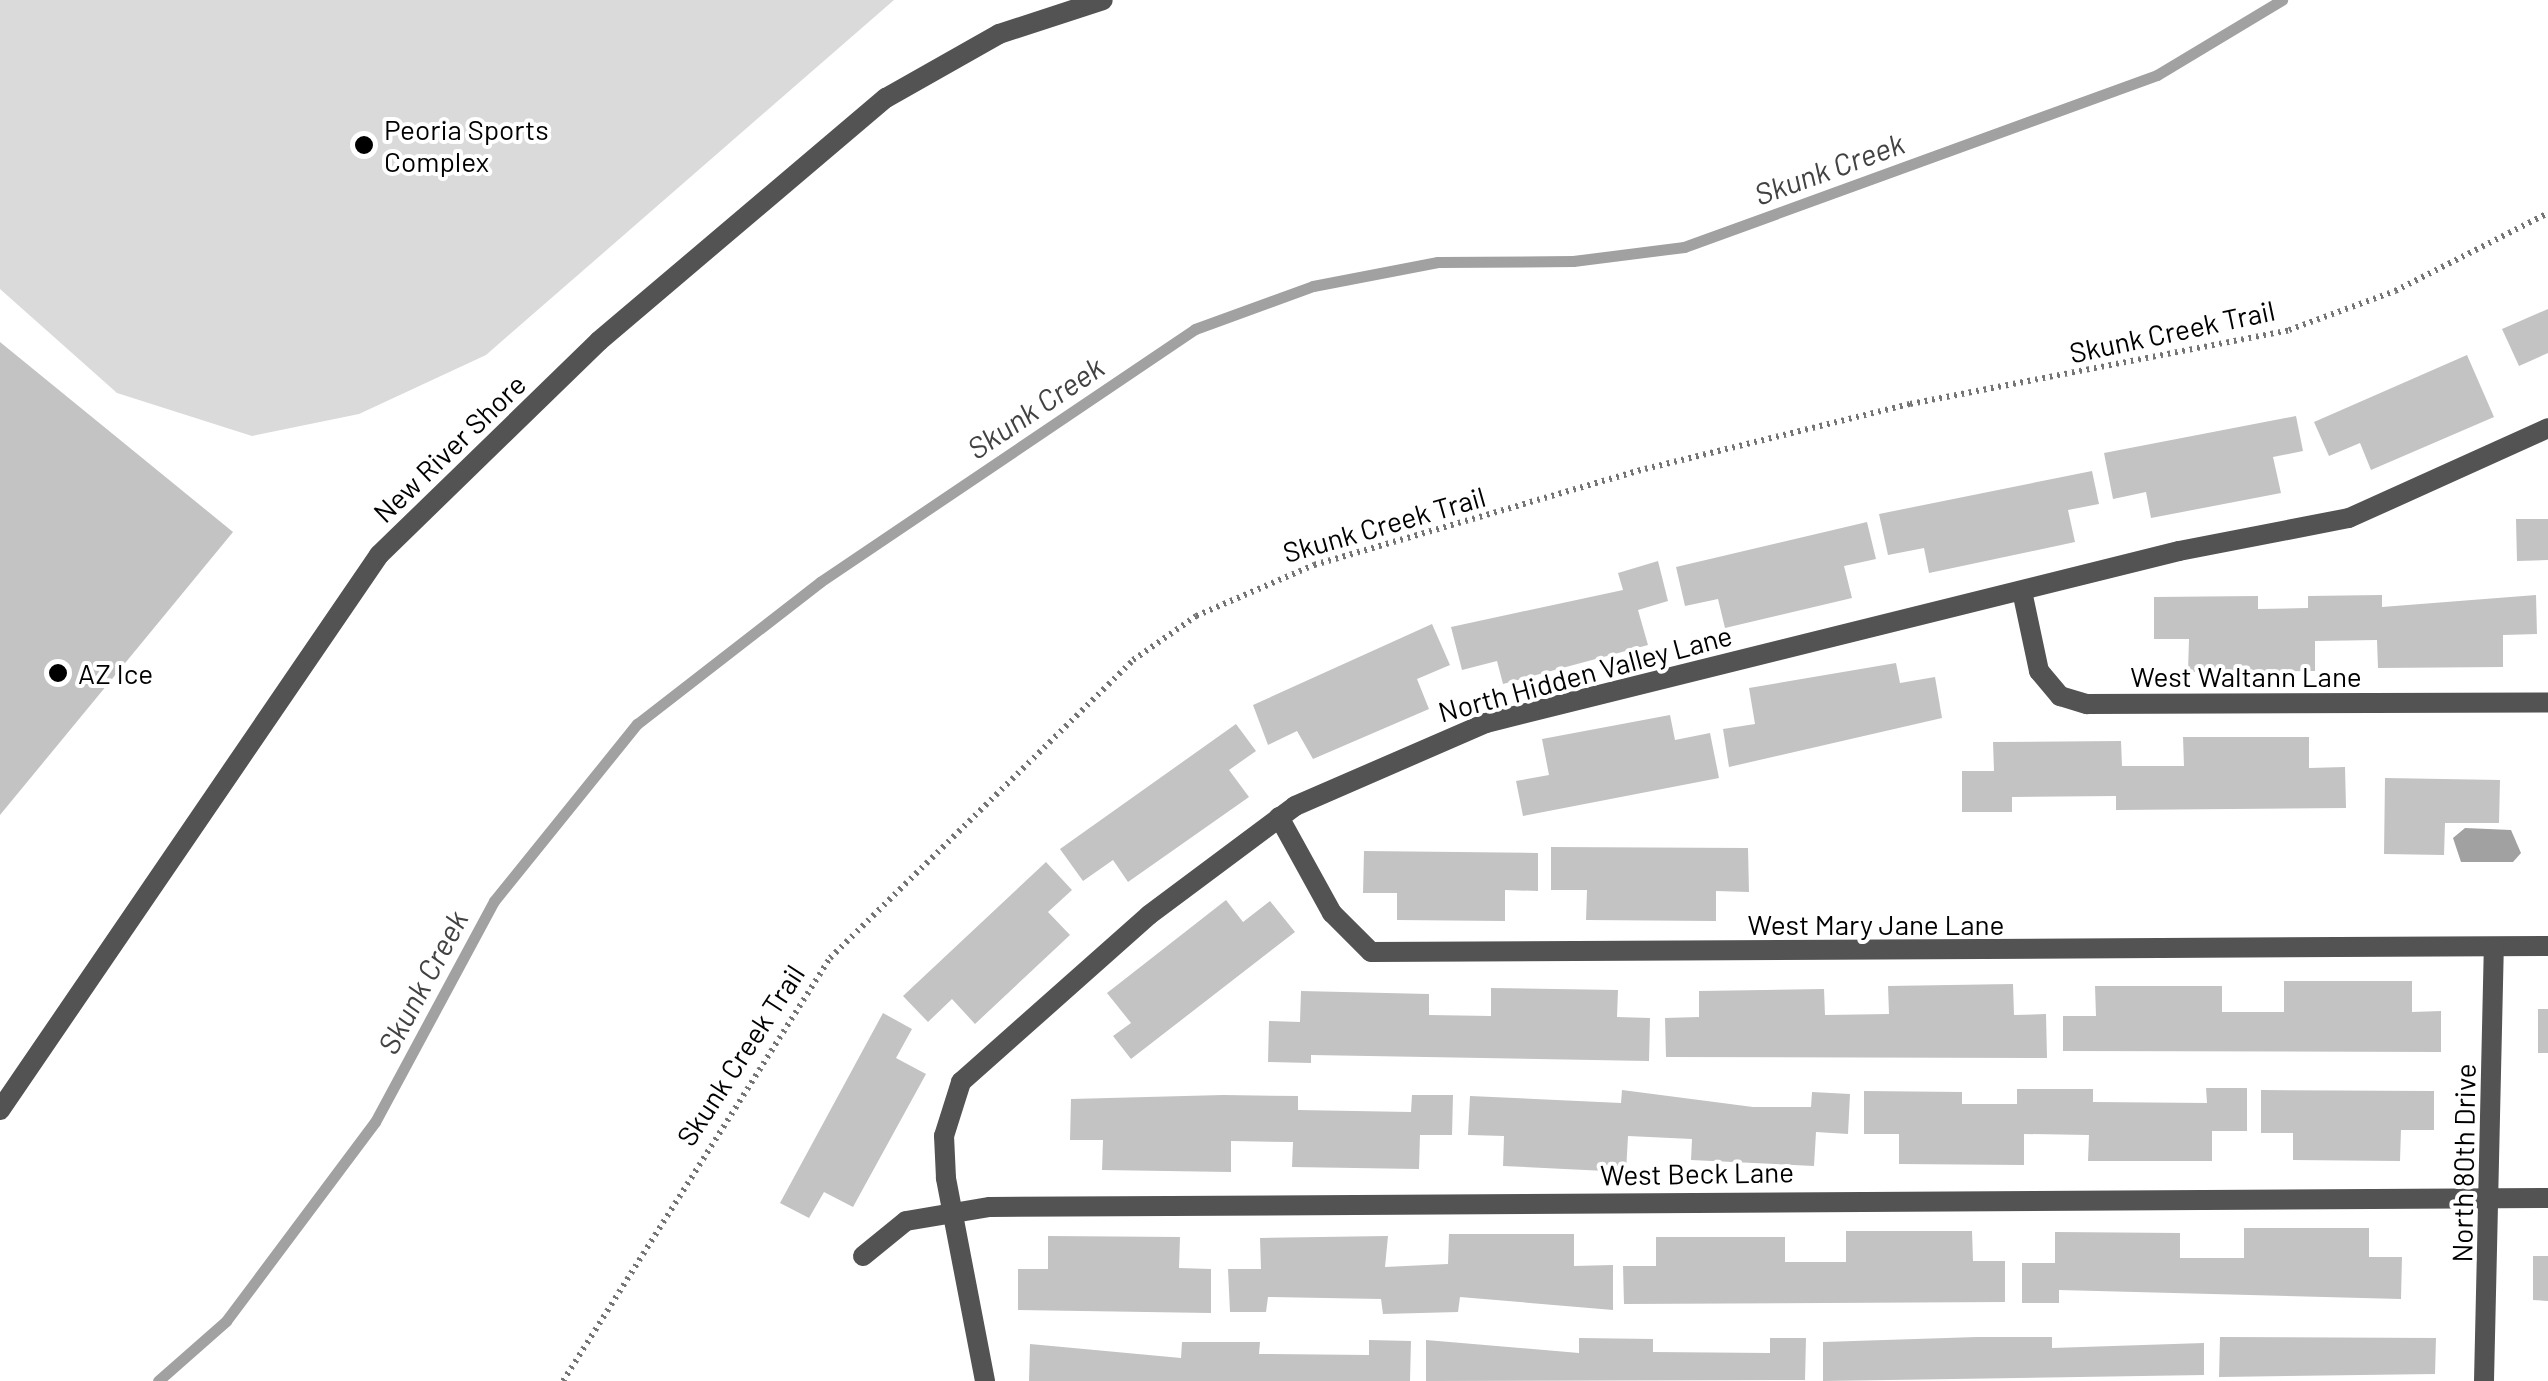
<!DOCTYPE html>
<html>
<head>
<meta charset="utf-8">
<style>
	body { margin:0 }
	#map { position:relative; width:2548px; height:1381px; overflow:hidden; background:#fff; font-family:Barlow,sans-serif }
	div>[style] { position:absolute }
	.green>* { inset:0; background:#dadada }
	.water>* { inset:0; background:#a1a1a1 }
	.stream>* { height:11px; margin:-5.5px; padding:0 5.5px; transform-origin:5.5px; border-radius:5.5px; background:#a1a1a1 }
	.building>* { inset:0; background:#c3c3c3 }
	.path>* { height:6px; margin-top:-3px; transform-origin:0; background:repeating-linear-gradient(90deg,#757575 0 2.5px,transparent 0 7.5px) }
	.service>* { height:20px; margin:-10px; padding:0 10px; transform-origin:10px; border-radius:10px; background:#535353 }
	.minor>* { height:20px; margin:-10px; padding:0 10px; transform-origin:10px; border-radius:10px; background:#535353 }
	.dots>* { width:28px; height:28px; translate:-50% -50%; box-sizing:border-box; border:5px solid #fff; border-radius:50% }
	span { translate:-50% -50%; white-space:nowrap; text-align:center; line-height:1.15; -webkit-text-stroke:8px #fff; paint-order:stroke }
	.poi-label { font-size:28px; color:#000 }
	.left { translate:0 -50%; text-align:left }
	.street-label { font-size:28px; color:#000 }
	.water-label { font-size:30px; color:#424242; font-style:italic }
</style>
</head>
<body>
<div id="map">
	<div class="green">
		<div style="clip-path:polygon(0 0,894px 0,486px 355px,359px 414px,252px 436px,117px 393px,0 289px)"></div>
	</div>
	<div class="water">
		<div style="clip-path:polygon(2465px 828px,2511px 830px,2521px 853px,2513px 862px,2461px 862px,2453px 838px)"></div>
	</div>
	<div class="stream">
		<div style="left:158px;top:1381px;width:91px;rotate:-41.4deg"></div>
		<div style="left:226px;top:1321px;width:249px;rotate:-53.2deg"></div>
		<div style="left:375px;top:1122px;width:251px;rotate:-61.7deg"></div>
		<div style="left:494px;top:901px;width:228px;rotate:-51.1deg"></div>
		<div style="left:637px;top:724px;width:232px;rotate:-37.8deg"></div>
		<div style="left:820px;top:582px;width:452px;rotate:-34deg"></div>
		<div style="left:1195px;top:329px;width:126px;rotate:-20deg"></div>
		<div style="left:1313px;top:286px;width:127px;rotate:-10.9deg"></div>
		<div style="left:1438px;top:262px;width:135px;rotate:-0.4deg"></div>
		<div style="left:1573px;top:261px;width:112px;rotate:-7.2deg"></div>
		<div style="left:1684px;top:247px;width:503px;rotate:-19.98deg"></div>
		<div style="left:2157px;top:75px;width:146px;rotate:-31deg"></div>
	</div>
	<div class="building">
		<div style="clip-path:polygon(2548px 309px,2548px 353px,2519px 366px,2502px 329px)"></div>
		<div style="clip-path:polygon(0 342px,233px 532px,0 815px)"></div>
		<div style="clip-path:polygon(2467px 355px,2494px 417px,2371px 470px,2360px 443px,2329px 456px,2314px 422px)"></div>
		<div style="clip-path:polygon(2296px 416px,2303px 451px,2273px 457px,2281px 493px,2151px 518px,2146px 492px,2113px 499px,2104px 453px)"></div>
		<div style="clip-path:polygon(2092px 471px,2099px 504px,2068px 510px,2075px 542px,1929px 573px,1924px 548px,1888px 555px,1879px 514px)"></div>
		<div style="clip-path:polygon(2516px 519px,2548px 519px,2548px 560px,2517px 561px)"></div>
		<div style="clip-path:polygon(1867px 522px,1876px 559px,1844px 566px,1852px 598px,1725px 628px,1718px 599px,1685px 606px,1676px 567px)"></div>
		<div style="clip-path:polygon(1658px 561px,1668px 601px,1638px 610px,1648px 645px,1503px 684px,1497px 661px,1462px 670px,1451px 627px,1623px 590px,1618px 573px)"></div>
		<div style="clip-path:polygon(2382px 595px,2382px 607px,2536px 595px,2537px 634px,2503px 635px,2503px 667px,2378px 668px,2377px 640px,2315px 641px,2315px 671px,2188px 672px,2189px 639px,2154px 639px,2154px 597px,2258px 596px,2258px 609px,2308px 608px,2308px 596px)"></div>
		<div style="clip-path:polygon(1432px 624px,1450px 665px,1417px 679px,1429px 709px,1313px 759px,1297px 731px,1268px 745px,1253px 705px)"></div>
		<div style="clip-path:polygon(1896px 663px,1900px 683px,1935px 677px,1942px 718px,1729px 767px,1723px 729px,1755px 724px,1749px 688px)"></div>
		<div style="clip-path:polygon(1670px 715px,1675px 740px,1710px 733px,1719px 778px,1523px 816px,1516px 781px,1549px 775px,1542px 739px)"></div>
		<div style="clip-path:polygon(1236px 724px,1256px 751px,1229px 770px,1249px 797px,1128px 882px,1113px 860px,1083px 881px,1060px 849px)"></div>
		<div style="clip-path:polygon(2183px 737px,2309px 737px,2309px 768px,2345px 767px,2346px 808px,2116px 810px,2116px 796px,2012px 797px,2012px 812px,1962px 812px,1962px 771px,1994px 771px,1993px 742px,2121px 741px,2122px 766px,2184px 766px)"></div>
		<div style="clip-path:polygon(2385px 778px,2500px 780px,2499px 823px,2445px 823px,2444px 855px,2384px 854px)"></div>
		<div style="clip-path:polygon(1551px 847px,1748px 848px,1749px 892px,1716px 891px,1716px 921px,1586px 920px,1587px 890px,1551px 890px)"></div>
		<div style="clip-path:polygon(1364px 851px,1538px 853px,1538px 891px,1505px 890px,1505px 921px,1397px 920px,1397px 893px,1363px 893px)"></div>
		<div style="clip-path:polygon(1046px 862px,1072px 890px,1048px 912px,1070px 935px,975px 1024px,952px 999px,928px 1022px,903px 996px)"></div>
		<div style="clip-path:polygon(1226px 900px,1243px 922px,1270px 901px,1295px 932px,1131px 1059px,1113px 1036px,1131px 1023px,1107px 993px)"></div>
		<div style="clip-path:polygon(2284px 981px,2412px 981px,2412px 1012px,2441px 1011px,2441px 1052px,2063px 1051px,2063px 1016px,2096px 1016px,2095px 986px,2222px 986px,2222px 1012px,2284px 1012px)"></div>
		<div style="clip-path:polygon(2013px 984px,2014px 1015px,2046px 1014px,2047px 1058px,1666px 1057px,1665px 1018px,1699px 1017px,1699px 991px,1824px 989px,1825px 1015px,1889px 1014px,1888px 986px)"></div>
		<div style="clip-path:polygon(1491px 988px,1618px 990px,1617px 1017px,1650px 1018px,1649px 1061px,1311px 1055px,1311px 1063px,1268px 1062px,1269px 1021px,1300px 1022px,1301px 991px,1429px 994px,1429px 1015px,1491px 1016px)"></div>
		<div style="clip-path:polygon(2538px 1009px,2548px 1009px,2548px 1053px,2538px 1053px)"></div>
		<div style="clip-path:polygon(883px 1013px,912px 1029px,896px 1058px,926px 1074px,853px 1207px,824px 1192px,809px 1218px,780px 1203px)"></div>
		<div style="clip-path:polygon(2206px 1088px,2247px 1088px,2247px 1131px,2212px 1131px,2212px 1161px,2088px 1161px,2089px 1135px,2024px 1134px,2024px 1165px,1899px 1164px,1899px 1134px,1864px 1134px,1864px 1091px,1962px 1092px,1962px 1104px,2017px 1104px,2017px 1089px,2093px 1089px,2093px 1102px,2207px 1103px)"></div>
		<div style="clip-path:polygon(1622px 1090px,1753px 1107px,1811px 1107px,1812px 1092px,1850px 1094px,1848px 1134px,1816px 1132px,1814px 1166px,1691px 1160px,1692px 1139px,1628px 1136px,1626px 1172px,1503px 1166px,1504px 1136px,1468px 1135px,1470px 1096px,1621px 1103px)"></div>
		<div style="clip-path:polygon(2261px 1090px,2434px 1091px,2434px 1130px,2401px 1130px,2400px 1161px,2293px 1160px,2293px 1133px,2261px 1133px)"></div>
		<div style="clip-path:polygon(1223px 1095px,1298px 1096px,1298px 1110px,1411px 1112px,1412px 1095px,1453px 1095px,1452px 1135px,1420px 1135px,1419px 1169px,1292px 1167px,1293px 1142px,1231px 1141px,1231px 1172px,1102px 1170px,1103px 1140px,1070px 1140px,1071px 1099px)"></div>
		<div style="clip-path:polygon(2244px 1228px,2369px 1228px,2369px 1257px,2402px 1257px,2401px 1299px,2059px 1290px,2059px 1303px,2022px 1303px,2022px 1263px,2055px 1263px,2055px 1232px,2180px 1233px,2180px 1258px,2244px 1258px)"></div>
		<div style="clip-path:polygon(1846px 1231px,1972px 1231px,1973px 1261px,2005px 1261px,2005px 1302px,1624px 1304px,1623px 1266px,1656px 1266px,1656px 1237px,1785px 1237px,1785px 1262px,1846px 1262px)"></div>
		<div style="clip-path:polygon(1449px 1234px,1574px 1234px,1574px 1266px,1613px 1265px,1613px 1310px,1460px 1297px,1458px 1312px,1383px 1314px,1381px 1299px,1268px 1297px,1266px 1312px,1230px 1312px,1228px 1269px,1261px 1269px,1260px 1238px,1388px 1236px,1385px 1267px,1448px 1264px)"></div>
		<div style="clip-path:polygon(1048px 1236px,1180px 1237px,1179px 1268px,1211px 1269px,1211px 1313px,1018px 1310px,1018px 1269px,1048px 1269px)"></div>
		<div style="clip-path:polygon(2533px 1256px,2548px 1256px,2548px 1301px,2533px 1300px)"></div>
		<div style="clip-path:polygon(1977px 1337px,2052px 1337px,2052px 1348px,2204px 1343px,2204px 1375px,1823px 1381px,1823px 1342px)"></div>
		<div style="clip-path:polygon(2220px 1337px,2436px 1338px,2435px 1374px,2219px 1377px)"></div>
		<div style="clip-path:polygon(1579px 1338px,1653px 1339px,1653px 1352px,1770px 1353px,1770px 1338px,1806px 1338px,1805px 1380px,1426px 1381px,1426px 1340px,1579px 1353px)"></div>
		<div style="clip-path:polygon(1369px 1340px,1411px 1341px,1410px 1381px,1029px 1381px,1030px 1344px,1181px 1358px,1182px 1342px,1260px 1342px,1259px 1354px,1369px 1355px)"></div>
	</div>
	<div class="path">
		<div style="left:563px;top:1381px;width:500px;rotate:-57.74deg"></div>
		<div style="left:830px;top:958px;width:425px;rotate:-44.5deg"></div>
		<div style="left:1133px;top:660px;width:77px;rotate:-34.9deg"></div>
		<div style="left:1196px;top:616px;width:129px;rotate:-23.4deg"></div>
		<div style="left:1314px;top:565px;width:345px;rotate:-16.2deg"></div>
		<div style="left:1645px;top:469px;width:273px;rotate:-13.8deg"></div>
		<div style="left:1910px;top:404px;width:386px;rotate:-11deg"></div>
		<div style="left:2289px;top:330px;width:113px;rotate:-20.2deg"></div>
		<div style="left:2395px;top:291px;width:172px;rotate:-27deg"></div>
	</div>
	<div class="service">
		<div style="left:0;top:1110px;width:672px;rotate:-55.67deg"></div>
		<div style="left:379px;top:555px;width:307px;rotate:-44.2deg"></div>
		<div style="left:599px;top:341px;width:376px;rotate:-40.3deg"></div>
		<div style="left:886px;top:98px;width:130px;rotate:-29.5deg"></div>
		<div style="left:999px;top:34px;width:109px;rotate:-18.1deg"></div>
	</div>
	<div class="minor">
		<div style="left:2022px;top:591px;width:82px;rotate:78deg"></div>
		<div style="left:2039px;top:671px;width:33px;rotate:50deg"></div>
		<div style="left:2060px;top:696px;width:28px;rotate:17deg"></div>
		<div style="left:2087px;top:704px;width:461px;rotate:-0.2deg"></div>
		<div style="left:1279px;top:817px;width:110px;rotate:61.1deg"></div>
		<div style="left:1332px;top:913px;width:55px;rotate:45deg"></div>
		<div style="left:1371px;top:952px;width:1177px;rotate:-0.29deg"></div>
		<div style="left:863px;top:1256px;width:55px;rotate:-39.1deg"></div>
		<div style="left:906px;top:1221px;width:85px;rotate:-9.5deg"></div>
		<div style="left:990px;top:1207px;width:1558px;rotate:-0.33deg"></div>
		<div style="left:985px;top:1381px;width:207px;rotate:-100.9deg"></div>
		<div style="left:946px;top:1178px;width:42px;rotate:-92.7deg"></div>
		<div style="left:944px;top:1136px;width:57px;rotate:-72.5deg"></div>
		<div style="left:961px;top:1082px;width:251px;rotate:-41.6deg"></div>
		<div style="left:1149px;top:915px;width:182px;rotate:-36.7deg"></div>
		<div style="left:1295px;top:806px;width:208px;rotate:-23.5deg"></div>
		<div style="left:1486px;top:723px;width:714px;rotate:-13.94deg"></div>
		<div style="left:2179px;top:551px;width:173px;rotate:-11deg"></div>
		<div style="left:2349px;top:518px;width:218px;rotate:-24.3deg"></div>
		<div style="left:2484px;top:1381px;width:434px;rotate:-88.7deg"></div>
	</div>
	<div class="dots">
		<div style="left:364px;top:145px;background:#000"></div>
		<div style="left:58px;top:673px;background:#000"></div>
	</div>
	<div class="poi-label">
		<span class="left" style="left:384px;top:145px">Peoria Sports<br>Complex</span>
		<span class="left" style="left:78px;top:673px">AZ Ice</span>
	</div>
	<div class="street-label">
		<span style="left:2172px;top:331px;rotate:-12deg">Skunk Creek Trail</span>
		<span style="left:449px;top:448px;rotate:-44deg">New River Shore</span>
		<span style="left:1384px;top:524px;rotate:-16deg">Skunk Creek Trail</span>
		<span style="left:1585px;top:673px;rotate:-15deg">North Hidden Valley Lane</span>
		<span style="left:2246px;top:676px">West Waltann Lane</span>
		<span style="left:1876px;top:924px">West Mary Jane Lane</span>
		<span style="left:740px;top:1055px;rotate:-57deg">Skunk Creek Trail</span>
		<span style="left:2463px;top:1163px;rotate:-89deg">North 80th Drive</span>
		<span style="left:1697px;top:1173px;rotate:-1deg">West Beck Lane</span>
	</div>
	<div class="water-label">
		<span style="left:1829px;top:168px;rotate:-20deg">Skunk Creek</span>
		<span style="left:1035px;top:407px;rotate:-34deg">Skunk Creek</span>
		<span style="left:422px;top:982px;rotate:-62deg">Skunk Creek</span>
	</div>
</div>
</body>
</html>
